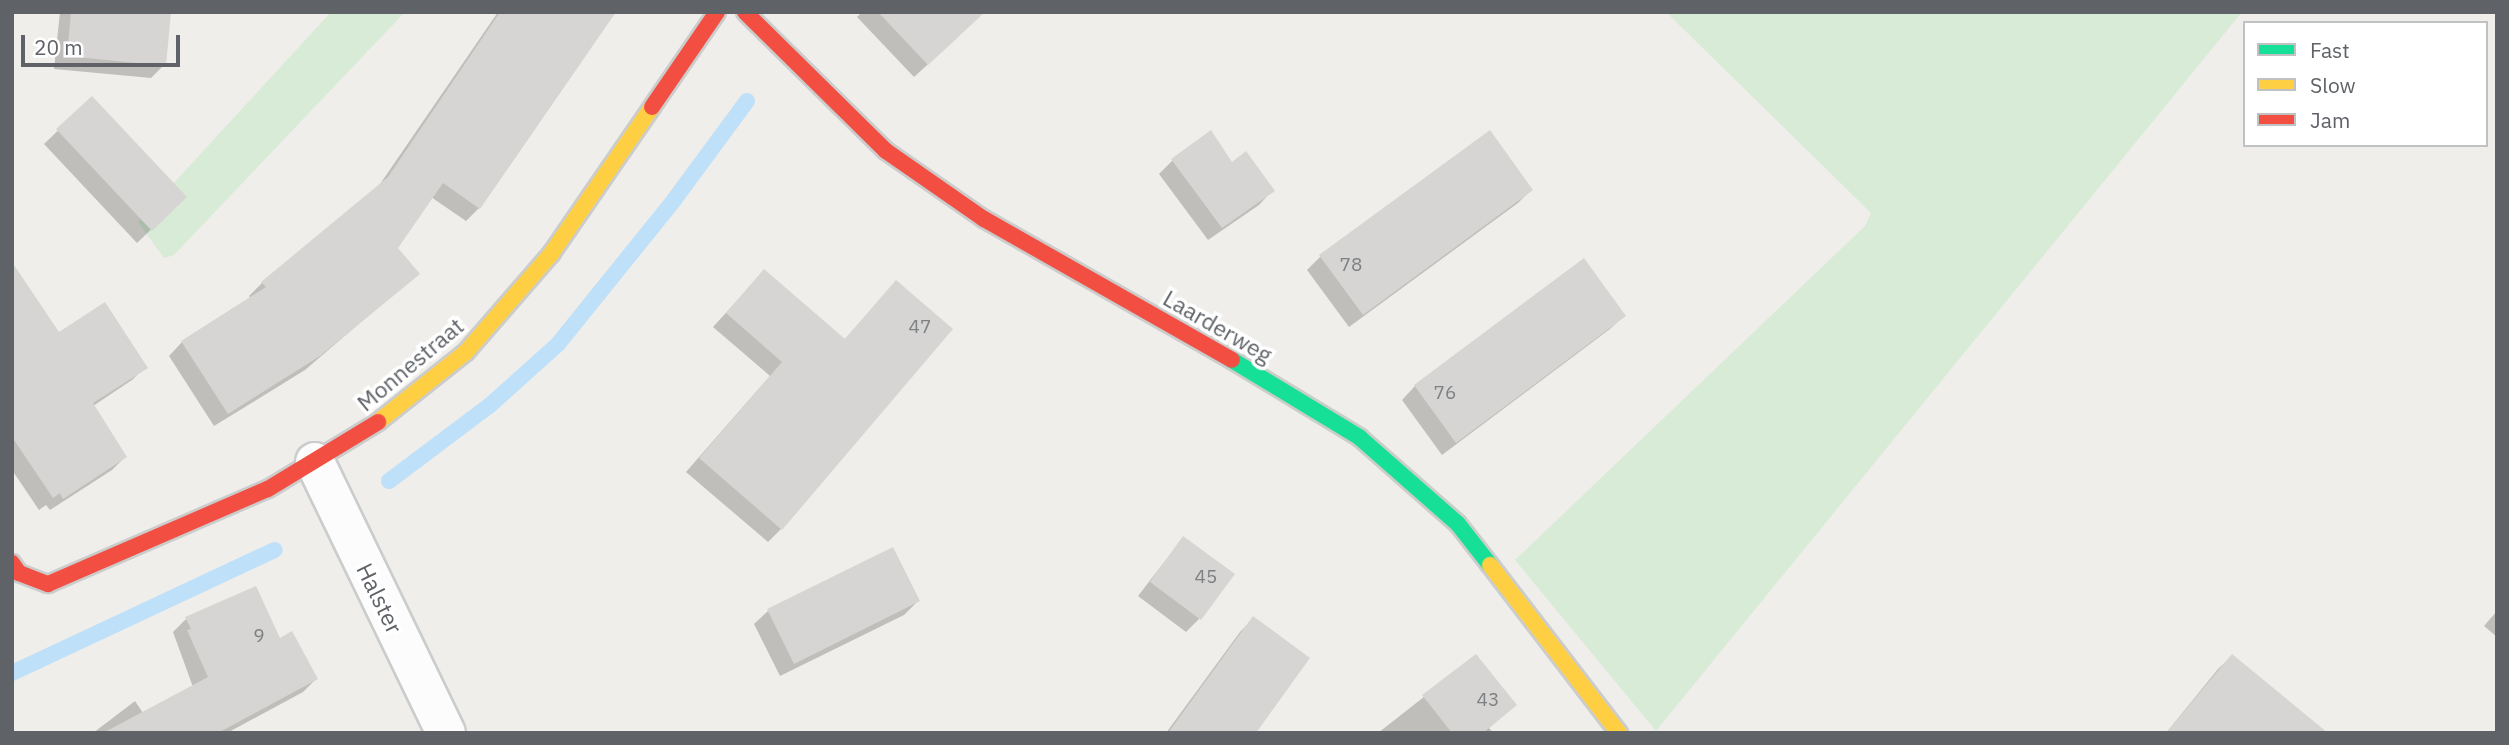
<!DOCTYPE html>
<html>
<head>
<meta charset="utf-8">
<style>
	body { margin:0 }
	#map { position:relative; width:2509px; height:745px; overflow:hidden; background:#efeeea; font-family:"IBM Plex Sans",sans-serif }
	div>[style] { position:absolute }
	.green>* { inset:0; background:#d8ebd6 }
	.shadow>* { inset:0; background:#0003 }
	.stream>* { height:16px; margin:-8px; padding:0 8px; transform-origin:8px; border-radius:8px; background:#bfe0f9 }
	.building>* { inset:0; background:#d6d5d3 }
	.roads { filter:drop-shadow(2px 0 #cbcccc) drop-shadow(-2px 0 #cbcccc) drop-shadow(0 2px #cbcccc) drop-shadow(0 -2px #cbcccc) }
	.street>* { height:38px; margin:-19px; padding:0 19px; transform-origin:19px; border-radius:19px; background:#fdfcfc }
	.fast>* { height:16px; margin:-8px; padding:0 8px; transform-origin:8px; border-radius:8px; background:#16e098 }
	.slow>* { height:16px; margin:-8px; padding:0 8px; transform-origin:8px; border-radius:8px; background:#ffcf43 }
	.jam>* { height:16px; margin:-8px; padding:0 8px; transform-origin:8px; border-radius:8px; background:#f24e42 }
	span { translate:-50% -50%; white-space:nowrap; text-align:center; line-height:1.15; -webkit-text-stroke:7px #fff; paint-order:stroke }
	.number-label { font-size:19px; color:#7e8184 }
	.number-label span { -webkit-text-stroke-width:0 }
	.street-label { font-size:23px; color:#5f6368 }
	.frame { position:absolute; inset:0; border:14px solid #5f6368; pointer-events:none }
	.legend { position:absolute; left:2243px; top:21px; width:245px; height:126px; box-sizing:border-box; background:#fff; border:2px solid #bfc1c3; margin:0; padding:9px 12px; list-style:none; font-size:21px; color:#5f6368 }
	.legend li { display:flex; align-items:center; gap:14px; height:35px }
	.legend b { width:35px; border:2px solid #bfc1c3 }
	.scale { position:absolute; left:21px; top:35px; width:159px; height:32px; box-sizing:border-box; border:4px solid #5f6368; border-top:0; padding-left:9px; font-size:21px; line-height:24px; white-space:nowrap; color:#5f6368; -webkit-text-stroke:5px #fff; paint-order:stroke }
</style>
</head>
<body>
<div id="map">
	<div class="green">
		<div style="clip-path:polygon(331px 12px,405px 12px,174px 255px,164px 258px,138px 222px)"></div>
		<div style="clip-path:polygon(1666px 12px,2242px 12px,1656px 731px,1515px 560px,1865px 226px,1871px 213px)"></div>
	</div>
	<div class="shadow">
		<div style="clip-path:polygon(60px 12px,170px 12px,164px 65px,151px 78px,54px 69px)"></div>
		<div style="clip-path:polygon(498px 12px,614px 12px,479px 208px,466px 221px,431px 197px,395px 248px,417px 274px,305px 370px,214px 426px,169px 356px,182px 342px,251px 299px,249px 296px,262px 283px,378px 187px)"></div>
		<div style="clip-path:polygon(862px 12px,969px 12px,958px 37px,914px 77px,857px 17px)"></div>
		<div style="clip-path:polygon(92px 98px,185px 197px,137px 243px,44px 144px)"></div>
		<div style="clip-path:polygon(1489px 133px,1531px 190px,1518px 203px,1349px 327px,1307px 270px,1320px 257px)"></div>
		<div style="clip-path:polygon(1173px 160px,1232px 164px,1272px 191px,1259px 205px,1208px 240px,1159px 174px)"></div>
		<div style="clip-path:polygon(12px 265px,58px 335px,145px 367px,132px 380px,93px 406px,125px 457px,112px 470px,50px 510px,46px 505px,39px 510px,12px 470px)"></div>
		<div style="clip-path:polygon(764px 271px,844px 340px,896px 282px,781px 529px,768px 542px,686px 472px,770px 376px,713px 327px)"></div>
		<div style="clip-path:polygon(1624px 316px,1610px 329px,1442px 455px,1402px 400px,1415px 386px)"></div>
		<div style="clip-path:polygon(1183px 538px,1200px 618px,1186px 632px,1138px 596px)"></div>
		<div style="clip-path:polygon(892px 549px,918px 601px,904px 615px,780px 676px,754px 624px,768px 611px)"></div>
		<div style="clip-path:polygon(2497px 611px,2497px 637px,2484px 626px)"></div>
		<div style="clip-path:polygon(186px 619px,279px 640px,316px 679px,303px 692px,227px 733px,93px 733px,135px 701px,143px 713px,193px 687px,173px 632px)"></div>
		<div style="clip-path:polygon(1253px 619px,1254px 733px,1166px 733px,1240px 632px)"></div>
		<div style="clip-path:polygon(1476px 656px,1514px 705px,1489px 728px,1493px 733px,1378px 733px)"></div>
		<div style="clip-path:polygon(2232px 656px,2296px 733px,2166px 733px,2218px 669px)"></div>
	</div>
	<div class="stream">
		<div style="left:389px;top:481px;width:125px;rotate:-36.9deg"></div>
		<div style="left:489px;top:406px;width:93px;rotate:-41.9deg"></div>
		<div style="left:558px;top:344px;width:185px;rotate:-51.1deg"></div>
		<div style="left:674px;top:200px;width:123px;rotate:-53.6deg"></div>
		<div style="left:12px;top:673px;width:290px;rotate:-25.1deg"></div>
	</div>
	<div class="building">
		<div style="clip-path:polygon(71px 12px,171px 12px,166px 66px,67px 56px)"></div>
		<div style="clip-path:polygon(500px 12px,616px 12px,480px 209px,443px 183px,398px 248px,420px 274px,320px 356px,228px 414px,181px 341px,266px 287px,261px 282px,388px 177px)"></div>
		<div style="clip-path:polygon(878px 12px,985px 12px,928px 65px)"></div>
		<div style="clip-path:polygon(92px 96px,187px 197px,152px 231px,56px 129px)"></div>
		<div style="clip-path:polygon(1211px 130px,1232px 162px,1246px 151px,1275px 191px,1222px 228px,1171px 159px)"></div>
		<div style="clip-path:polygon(1490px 130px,1533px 190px,1363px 315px,1319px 255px)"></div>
		<div style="clip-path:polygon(1584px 258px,1626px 316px,1456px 443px,1414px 385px)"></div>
		<div style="clip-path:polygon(12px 262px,59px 332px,105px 302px,148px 368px,93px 403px,127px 457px,63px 499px,60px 493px,53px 498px,12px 437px)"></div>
		<div style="clip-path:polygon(764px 269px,845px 339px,896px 280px,953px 329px,782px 530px,699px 458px,782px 362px,726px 313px)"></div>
		<div style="clip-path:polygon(1183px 536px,1235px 574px,1201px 620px,1150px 582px)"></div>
		<div style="clip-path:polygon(893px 547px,920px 601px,794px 664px,767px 609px)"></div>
		<div style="clip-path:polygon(256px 586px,280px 638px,292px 631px,318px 679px,218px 733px,103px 733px,208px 677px,187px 630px,191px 629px,185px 617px)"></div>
		<div style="clip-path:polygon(1253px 616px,1310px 658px,1256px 733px,1168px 733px)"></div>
		<div style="clip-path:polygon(1476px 654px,1517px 705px,1483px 733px,1452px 733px,1422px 695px)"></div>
		<div style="clip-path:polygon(2232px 654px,2328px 733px,2166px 733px)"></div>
	</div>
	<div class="roads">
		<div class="street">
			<div style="left:315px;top:462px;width:301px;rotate:64.2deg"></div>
		</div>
		<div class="fast">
			<div style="left:1232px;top:360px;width:149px;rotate:31.2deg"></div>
			<div style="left:1359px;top:437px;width:132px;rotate:41.3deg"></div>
			<div style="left:1458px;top:524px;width:52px;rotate:52deg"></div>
		</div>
		<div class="slow">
			<div style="left:378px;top:422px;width:112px;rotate:-38.5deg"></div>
			<div style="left:466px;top:352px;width:130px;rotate:-49.1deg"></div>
			<div style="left:551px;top:254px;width:178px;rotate:-55.5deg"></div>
			<div style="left:1490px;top:565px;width:212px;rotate:52.5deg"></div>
		</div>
		<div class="jam">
			<div style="left:745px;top:12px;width:198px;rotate:44.6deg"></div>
			<div style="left:886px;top:151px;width:119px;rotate:34.8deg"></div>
			<div style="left:984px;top:219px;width:285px;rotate:29.6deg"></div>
			<div style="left:652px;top:107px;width:115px;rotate:-55.6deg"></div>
			<div style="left:12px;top:563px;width:12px;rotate:55deg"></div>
			<div style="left:19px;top:573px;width:31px;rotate:21deg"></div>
			<div style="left:48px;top:584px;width:240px;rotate:-23.4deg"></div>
			<div style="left:268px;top:489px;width:129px;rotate:-31.3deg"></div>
		</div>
	</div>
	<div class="number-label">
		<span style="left:1351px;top:265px">78</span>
		<span style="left:920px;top:327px">47</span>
		<span style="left:1445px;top:393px">76</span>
		<span style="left:1206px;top:577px">45</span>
		<span style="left:259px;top:636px">9</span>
		<span style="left:1488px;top:700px">43</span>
	</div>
	<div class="street-label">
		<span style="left:1218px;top:326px;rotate:30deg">Laarderweg</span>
		<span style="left:410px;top:364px;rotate:-40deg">Monnestraat</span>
		<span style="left:380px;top:598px;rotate:64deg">Halster</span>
	</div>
	<div class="frame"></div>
	<ul class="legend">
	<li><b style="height:9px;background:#16e098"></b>Fast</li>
	<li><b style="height:9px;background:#ffcf43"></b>Slow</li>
	<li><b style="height:9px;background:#f24e42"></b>Jam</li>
	</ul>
	<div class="scale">20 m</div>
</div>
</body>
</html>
